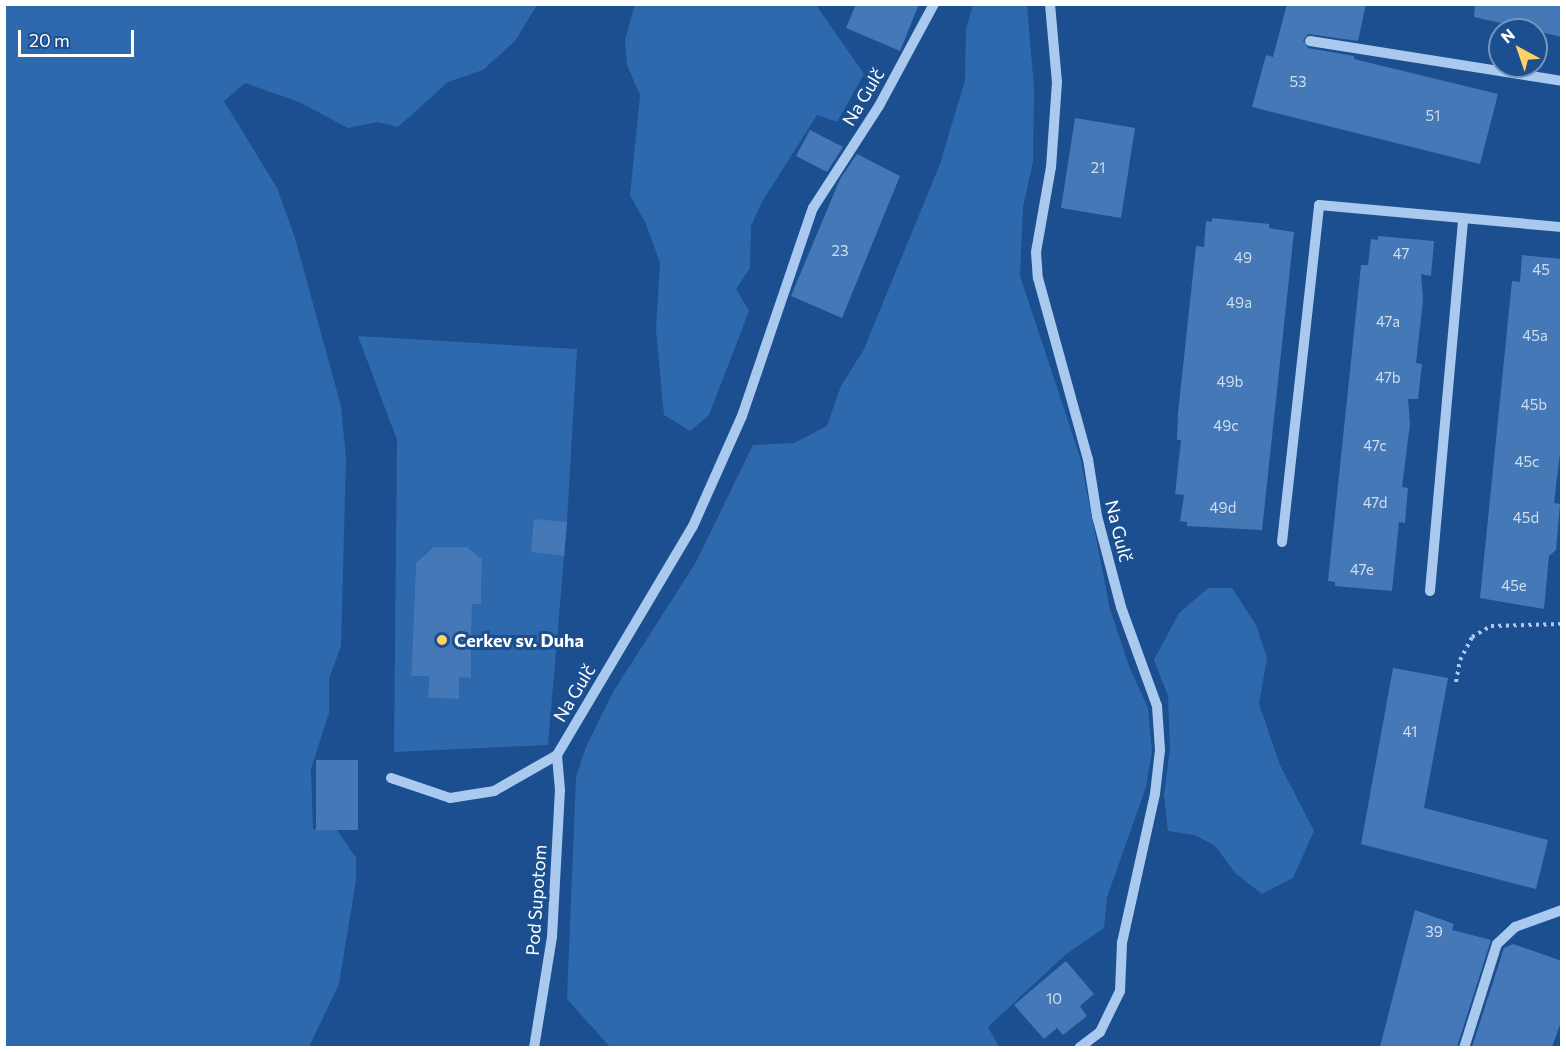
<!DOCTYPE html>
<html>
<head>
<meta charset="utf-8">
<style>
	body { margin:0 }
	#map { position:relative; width:1566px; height:1052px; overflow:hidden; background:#1b4f8f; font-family:Commissioner,sans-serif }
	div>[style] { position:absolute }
	.green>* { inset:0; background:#2e69ad }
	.building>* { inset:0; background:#4478b7 }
	.path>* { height:4px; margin-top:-2px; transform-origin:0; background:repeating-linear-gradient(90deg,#a9c9ee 0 3px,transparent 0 7.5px) }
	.minor>* { height:10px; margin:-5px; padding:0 5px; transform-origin:5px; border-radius:5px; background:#a9c9ee }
	.dots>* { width:16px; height:16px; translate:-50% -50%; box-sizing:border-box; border:3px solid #1b4f8f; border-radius:50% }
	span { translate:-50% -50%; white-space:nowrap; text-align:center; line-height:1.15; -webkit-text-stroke:6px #1b4f8f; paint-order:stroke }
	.number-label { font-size:15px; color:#d0dded }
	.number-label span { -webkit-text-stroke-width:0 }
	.street-label { font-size:18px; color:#fff }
	.poi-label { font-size:18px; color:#fff; font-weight:700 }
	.left { translate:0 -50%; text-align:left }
	.frame { position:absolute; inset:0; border:6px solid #fff; pointer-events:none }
	.north { position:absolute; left:1488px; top:18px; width:60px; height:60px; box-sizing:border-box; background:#1b4f8f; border:2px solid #7695bc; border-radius:50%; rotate:320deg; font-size:16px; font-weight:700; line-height:24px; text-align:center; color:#fff }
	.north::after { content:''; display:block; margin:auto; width:21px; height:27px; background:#ffd166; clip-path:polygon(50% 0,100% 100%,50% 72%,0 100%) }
	.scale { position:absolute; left:18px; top:30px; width:116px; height:27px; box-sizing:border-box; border:3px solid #fff; border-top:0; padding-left:8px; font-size:18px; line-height:21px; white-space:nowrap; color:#fff; -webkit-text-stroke:4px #1b4f8f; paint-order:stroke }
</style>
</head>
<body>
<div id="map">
	<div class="green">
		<div style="clip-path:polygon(635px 4px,816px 5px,864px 74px,837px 122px,817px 115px,762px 202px,751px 226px,750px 268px,736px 289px,749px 311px,709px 415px,690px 431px,664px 415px,656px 330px,660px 263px,646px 224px,630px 195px,640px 95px,627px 65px,625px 40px)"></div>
		<div style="clip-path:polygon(5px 5px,537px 5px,515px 41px,483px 70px,448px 82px,398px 127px,378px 122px,348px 128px,299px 102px,245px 83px,224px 101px,277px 188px,295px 238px,341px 406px,346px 458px,341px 646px,329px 678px,329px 713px,311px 769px,313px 829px,337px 830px,356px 858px,356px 881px,339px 984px,309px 1047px,5px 1048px)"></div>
		<div style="clip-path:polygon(973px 5px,1027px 5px,1034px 88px,1033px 162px,1023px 207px,1020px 276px,1080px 457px,1110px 609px,1129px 666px,1148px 708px,1152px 751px,1146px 787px,1107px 897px,1104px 928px,1065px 955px,988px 1027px,999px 1047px,610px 1047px,567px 999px,576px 777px,586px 747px,613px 692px,696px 562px,753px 445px,794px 443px,827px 426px,841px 386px,864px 349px,940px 164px,965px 80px,966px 29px)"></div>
		<div style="clip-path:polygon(evenodd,358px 336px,577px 349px,567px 522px,548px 745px,394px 752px,397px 440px,358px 336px,433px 547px,467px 547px,482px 559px,481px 603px,472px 604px,471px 677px,459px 677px,459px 699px,428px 698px,429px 676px,411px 675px,416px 563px,433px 547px)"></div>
		<div style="clip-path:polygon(1208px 588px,1232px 588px,1256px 625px,1267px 658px,1259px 704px,1280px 765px,1314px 831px,1293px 878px,1262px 894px,1236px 874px,1215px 846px,1195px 835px,1168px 831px,1164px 795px,1170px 749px,1168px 696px,1154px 660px,1179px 613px)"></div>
	</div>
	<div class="building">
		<div style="clip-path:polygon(856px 4px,919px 4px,900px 51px,846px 28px)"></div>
		<div style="clip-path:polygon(1287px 4px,1366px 4px,1358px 41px,1308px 34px,1303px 40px,1308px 48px,1354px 56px,1354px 59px,1498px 94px,1480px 164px,1252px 107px,1266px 55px,1273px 57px)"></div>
		<div style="clip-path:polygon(1475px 4px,1562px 4px,1562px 37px,1474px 17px)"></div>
		<div style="clip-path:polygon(1075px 118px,1135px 128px,1121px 218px,1061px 208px)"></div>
		<div style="clip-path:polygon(810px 130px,843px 147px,827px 172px,796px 156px)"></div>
		<div style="clip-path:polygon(857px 154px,900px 176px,842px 318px,791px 296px,840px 179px)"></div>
		<div style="clip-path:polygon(1212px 218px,1269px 224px,1269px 228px,1294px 232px,1262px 530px,1187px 526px,1187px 522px,1180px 521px,1184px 495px,1175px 494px,1181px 440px,1177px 440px,1178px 413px,1196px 246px,1204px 247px,1206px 221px,1212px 222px)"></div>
		<div style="clip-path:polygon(1378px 236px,1434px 241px,1431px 276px,1421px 274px,1423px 300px,1416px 363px,1422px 364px,1418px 399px,1408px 399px,1410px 424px,1402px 487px,1408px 488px,1405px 523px,1399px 522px,1392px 591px,1335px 586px,1335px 582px,1328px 581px,1361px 265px,1368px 265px,1371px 239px,1378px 240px)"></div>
		<div style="clip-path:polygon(1522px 255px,1562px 259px,1562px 436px,1554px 503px,1560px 504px,1556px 550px,1549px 556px,1544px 609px,1480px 598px,1512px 281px,1520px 282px)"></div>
		<div style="clip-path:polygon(534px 519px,567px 522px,564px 556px,531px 552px)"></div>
		<div style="clip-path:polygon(433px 547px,467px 547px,482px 559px,481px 604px,472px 604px,471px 678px,459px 677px,459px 699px,428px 698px,429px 676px,411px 676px,416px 563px)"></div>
		<div style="clip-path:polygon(1393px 668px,1448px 678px,1424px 808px,1548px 840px,1536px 889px,1361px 844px)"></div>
		<div style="clip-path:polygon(316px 760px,358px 760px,358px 830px,316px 830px)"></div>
		<div style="clip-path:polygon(1415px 910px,1454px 924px,1452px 930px,1491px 940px,1457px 1047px,1380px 1047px)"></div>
		<div style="clip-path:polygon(1513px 944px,1562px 961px,1562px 1019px,1552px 1047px,1472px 1047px,1504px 948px)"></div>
		<div style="clip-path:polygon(1066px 961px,1094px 994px,1080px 1006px,1087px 1016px,1063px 1035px,1057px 1028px,1044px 1039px,1014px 1005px)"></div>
	</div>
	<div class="path">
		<div style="left:1456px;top:682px;width:22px;rotate:-80deg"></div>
		<div style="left:1460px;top:660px;width:26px;rotate:-62deg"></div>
		<div style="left:1472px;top:637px;width:22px;rotate:-30deg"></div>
		<div style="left:1491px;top:626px;width:71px;rotate:-1.6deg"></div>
	</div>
	<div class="minor">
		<div style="left:1050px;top:4px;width:78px;rotate:84.9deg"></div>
		<div style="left:1057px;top:82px;width:85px;rotate:94deg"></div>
		<div style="left:1051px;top:167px;width:86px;rotate:100deg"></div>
		<div style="left:1036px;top:252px;width:26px;rotate:86deg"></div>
		<div style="left:1038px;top:278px;width:188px;rotate:74.6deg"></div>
		<div style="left:1088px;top:459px;width:58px;rotate:81deg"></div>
		<div style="left:1097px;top:516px;width:94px;rotate:75.2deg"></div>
		<div style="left:1121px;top:607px;width:105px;rotate:70deg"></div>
		<div style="left:1157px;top:706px;width:44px;rotate:86.1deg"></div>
		<div style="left:1160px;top:750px;width:44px;rotate:96.5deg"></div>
		<div style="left:1155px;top:794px;width:153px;rotate:102.5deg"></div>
		<div style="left:1122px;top:943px;width:48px;rotate:92.4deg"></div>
		<div style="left:1120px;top:991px;width:46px;rotate:116deg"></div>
		<div style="left:1100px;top:1032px;width:26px;rotate:143deg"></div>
		<div style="left:1310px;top:41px;width:255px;rotate:9deg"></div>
		<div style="left:1282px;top:542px;width:339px;rotate:-83.7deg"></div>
		<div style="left:1319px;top:205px;width:244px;rotate:5.2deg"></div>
		<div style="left:1430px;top:591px;width:373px;rotate:-84.9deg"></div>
		<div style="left:391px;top:778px;width:62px;rotate:18.7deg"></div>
		<div style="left:450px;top:798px;width:45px;rotate:-9deg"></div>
		<div style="left:494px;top:791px;width:73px;rotate:-29.7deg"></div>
		<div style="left:557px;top:755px;width:266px;rotate:-59.3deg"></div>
		<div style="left:693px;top:526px;width:120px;rotate:-66deg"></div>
		<div style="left:742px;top:416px;width:220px;rotate:-71.2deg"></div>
		<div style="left:813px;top:208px;width:121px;rotate:-57.1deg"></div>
		<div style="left:879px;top:106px;width:116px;rotate:-61.7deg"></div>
		<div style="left:534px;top:1048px;width:112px;rotate:-80.8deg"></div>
		<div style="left:552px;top:937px;width:147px;rotate:-86.9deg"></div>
		<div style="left:560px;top:790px;width:35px;rotate:-95deg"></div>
		<div style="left:1464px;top:1048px;width:109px;rotate:-72.4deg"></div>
		<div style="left:1497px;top:944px;width:25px;rotate:-43deg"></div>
		<div style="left:1515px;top:927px;width:50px;rotate:-19.9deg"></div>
	</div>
	<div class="dots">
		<div style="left:442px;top:640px;background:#ffd166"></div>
	</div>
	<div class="number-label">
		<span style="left:1298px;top:82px">53</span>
		<span style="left:1433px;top:116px">51</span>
		<span style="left:1098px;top:168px">21</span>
		<span style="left:840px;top:251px">23</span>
		<span style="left:1401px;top:254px">47</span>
		<span style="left:1243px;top:258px">49</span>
		<span style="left:1541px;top:270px">45</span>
		<span style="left:1239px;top:303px">49a</span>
		<span style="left:1388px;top:322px">47a</span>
		<span style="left:1535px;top:336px">45a</span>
		<span style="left:1388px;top:378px">47b</span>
		<span style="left:1230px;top:382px">49b</span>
		<span style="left:1534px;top:405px">45b</span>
		<span style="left:1226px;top:426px">49c</span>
		<span style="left:1375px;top:446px">47c</span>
		<span style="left:1527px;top:462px">45c</span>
		<span style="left:1375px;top:503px">47d</span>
		<span style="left:1223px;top:508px">49d</span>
		<span style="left:1526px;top:518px">45d</span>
		<span style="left:1362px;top:570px">47e</span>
		<span style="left:1514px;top:586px">45e</span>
		<span style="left:1410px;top:732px">41</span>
		<span style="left:1434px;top:932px">39</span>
		<span style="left:1054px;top:999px">10</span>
	</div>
	<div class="street-label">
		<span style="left:863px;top:97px;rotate:-59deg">Na Gulč</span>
		<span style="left:1119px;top:531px;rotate:76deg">Na Gulč</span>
		<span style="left:574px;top:693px;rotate:-59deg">Na Gulč</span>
		<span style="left:536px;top:900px;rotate:-86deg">Pod Supotom</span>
	</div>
	<div class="poi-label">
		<span class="left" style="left:454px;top:640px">Cerkev sv. Duha</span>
	</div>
	<div class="frame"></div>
	<div class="north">N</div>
	<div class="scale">20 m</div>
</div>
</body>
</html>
